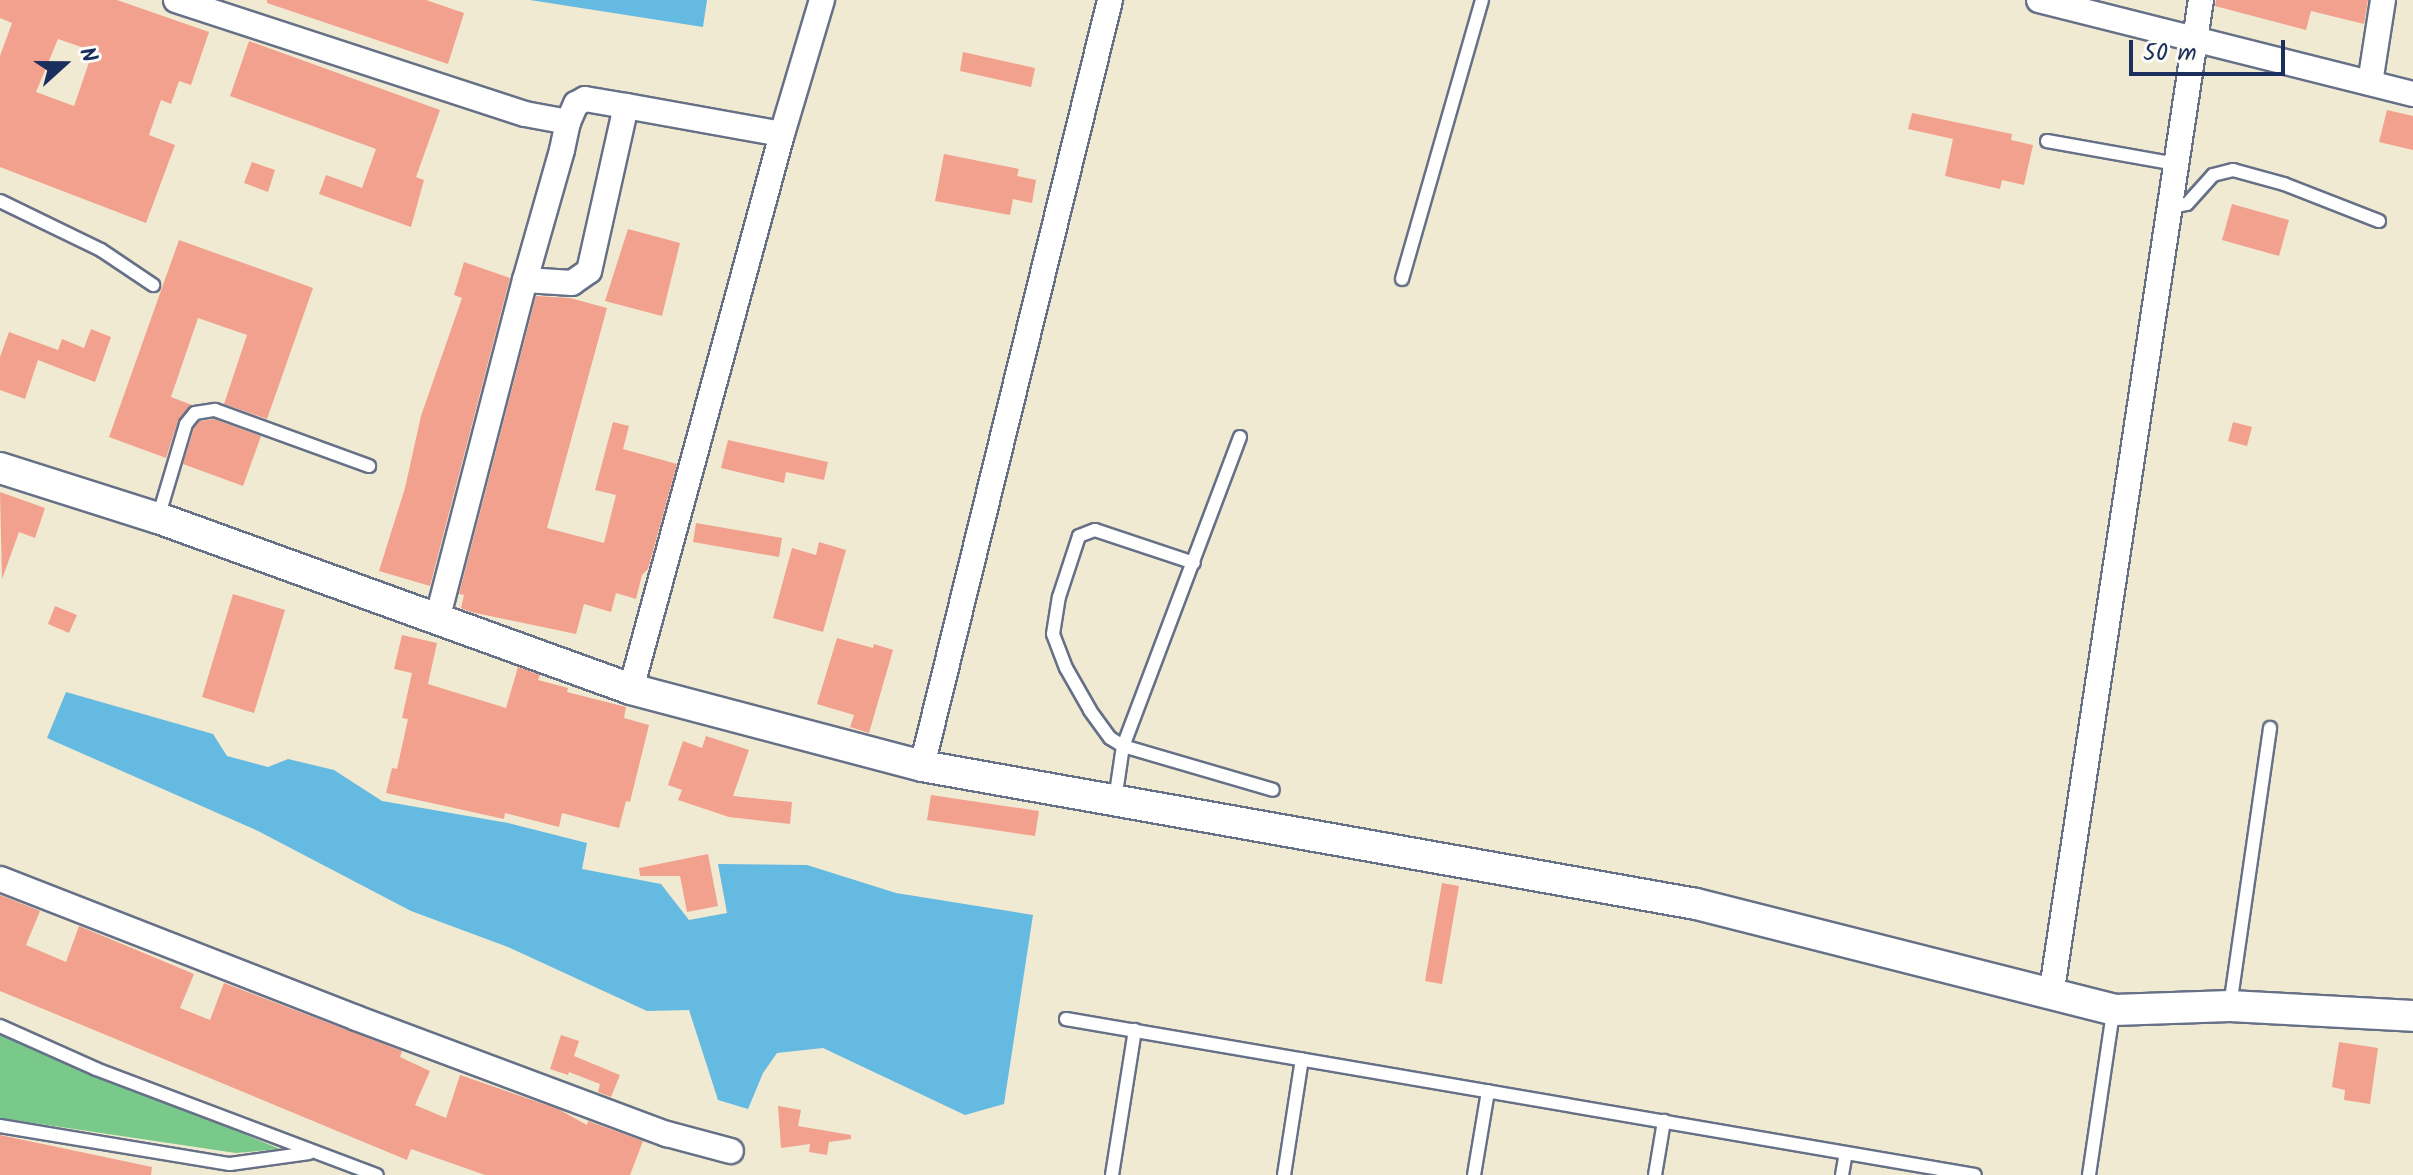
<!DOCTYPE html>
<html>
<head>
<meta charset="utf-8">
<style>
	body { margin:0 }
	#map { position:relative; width:2413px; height:1175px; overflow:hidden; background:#f1ead2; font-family:Kalam,sans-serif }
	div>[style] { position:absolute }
	.green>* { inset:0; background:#78c98a }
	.water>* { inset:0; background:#64bae1 }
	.building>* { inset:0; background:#f1a18d }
	.roads { filter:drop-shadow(2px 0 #667087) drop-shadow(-2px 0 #667087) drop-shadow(0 2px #667087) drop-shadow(0 -2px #667087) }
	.service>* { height:12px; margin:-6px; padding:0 6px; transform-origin:6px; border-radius:6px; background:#fff }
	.minor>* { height:24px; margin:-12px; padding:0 12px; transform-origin:12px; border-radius:12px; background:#fff }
	.tertiary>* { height:30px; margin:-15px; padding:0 15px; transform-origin:15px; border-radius:15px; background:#fff }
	span { translate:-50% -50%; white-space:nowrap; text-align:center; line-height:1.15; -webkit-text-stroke:6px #fdfcf7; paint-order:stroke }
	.north { position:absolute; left:24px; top:24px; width:80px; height:80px; -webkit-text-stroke:6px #fdfcf7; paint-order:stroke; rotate:69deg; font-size:22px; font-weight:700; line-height:32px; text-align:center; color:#1b2f5e }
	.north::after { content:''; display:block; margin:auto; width:28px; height:36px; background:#1b2f5e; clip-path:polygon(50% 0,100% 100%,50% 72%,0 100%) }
	.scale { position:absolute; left:2129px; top:40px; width:156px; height:36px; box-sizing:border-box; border:4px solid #1b2f5e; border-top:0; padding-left:10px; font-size:24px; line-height:28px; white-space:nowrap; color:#1b2f5e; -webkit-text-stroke:6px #fdfcf7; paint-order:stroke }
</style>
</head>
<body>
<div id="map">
	<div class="green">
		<div style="clip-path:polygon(0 1033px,280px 1149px,236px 1153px,0 1118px)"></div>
	</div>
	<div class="water">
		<div style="clip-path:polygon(530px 0,707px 0,703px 27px)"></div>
		<div style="clip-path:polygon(66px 692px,213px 734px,227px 756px,268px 767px,288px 759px,334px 770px,382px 801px,508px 823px,587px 843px,582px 869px,661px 884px,689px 920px,727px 913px,718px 864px,807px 865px,896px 893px,1033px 915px,1004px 1104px,965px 1115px,823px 1048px,777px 1053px,763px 1073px,748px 1109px,718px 1100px,689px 1010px,647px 1011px,508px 947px,411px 911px,258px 831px,47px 738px)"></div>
	</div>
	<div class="building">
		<div style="clip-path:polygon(evenodd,0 0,117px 0,209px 32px,191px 85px,179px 81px,171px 104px,161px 100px,149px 135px,175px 145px,146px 223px,0 167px,0 56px,12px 23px,0 18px,0 0,58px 39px,93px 51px,74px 106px,36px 92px,58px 39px)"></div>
		<div style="clip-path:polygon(267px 0,426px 0,464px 13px,448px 64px,267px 3px)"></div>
		<div style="clip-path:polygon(2216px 0,2368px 0,2364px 24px,2311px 11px,2306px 30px,2215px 6px)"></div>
		<div style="clip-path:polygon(249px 41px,440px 110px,416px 177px,424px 180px,411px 227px,319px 194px,326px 175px,362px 188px,376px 149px,230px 96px)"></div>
		<div style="clip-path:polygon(963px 52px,1035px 68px,1031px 87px,960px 71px)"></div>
		<div style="clip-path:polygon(2387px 110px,2413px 116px,2413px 150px,2379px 142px)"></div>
		<div style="clip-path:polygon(1912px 113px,2012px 134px,2011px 140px,2033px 145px,2024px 185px,2002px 180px,2000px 189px,1945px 176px,1953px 139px,1908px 129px)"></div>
		<div style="clip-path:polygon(944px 154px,1019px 169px,1017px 176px,1036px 180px,1032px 203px,1013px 199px,1010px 215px,935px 201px)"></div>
		<div style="clip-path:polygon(252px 162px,275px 170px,268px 192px,244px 183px)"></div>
		<div style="clip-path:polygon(2232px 204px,2289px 220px,2279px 256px,2222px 240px)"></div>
		<div style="clip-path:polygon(628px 229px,680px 243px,662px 316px,605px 301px)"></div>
		<div style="clip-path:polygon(179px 240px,313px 288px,267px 419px,224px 404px,247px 335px,198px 318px,171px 397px,192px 405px,178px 421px,166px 458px,109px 437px)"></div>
		<div style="clip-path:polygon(464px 262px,510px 278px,430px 586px,379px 571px,405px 488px,421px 416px,462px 298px,454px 295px)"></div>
		<div style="clip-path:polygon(536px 296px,570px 298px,607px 308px,547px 528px,604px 543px,616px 495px,595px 490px,613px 422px,629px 426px,623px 449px,677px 464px,648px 569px,642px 575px,636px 599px,616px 593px,611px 612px,584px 604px,576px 634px,471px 612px,461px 608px,464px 595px,459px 594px)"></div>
		<div style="clip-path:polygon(91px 329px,111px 337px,95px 382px,38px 360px,25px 399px,0 390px,0 357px,9px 332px,58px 350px,62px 339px,84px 348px)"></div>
		<div style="clip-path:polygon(214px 419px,261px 436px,243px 486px,183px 464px,194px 428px,200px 421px)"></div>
		<div style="clip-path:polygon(2233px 422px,2252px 427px,2247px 446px,2228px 441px)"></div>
		<div style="clip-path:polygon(728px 440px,828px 462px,824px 480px,786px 472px,784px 483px,721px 468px)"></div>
		<div style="clip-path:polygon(0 492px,45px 508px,35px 538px,19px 532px,2px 579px)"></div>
		<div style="clip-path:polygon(696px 523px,782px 538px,779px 557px,693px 542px)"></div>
		<div style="clip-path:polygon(819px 542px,846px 550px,823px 632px,773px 618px,792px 548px,816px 555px)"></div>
		<div style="clip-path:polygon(233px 594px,285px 610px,254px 713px,202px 697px)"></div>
		<div style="clip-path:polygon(55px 606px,77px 615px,69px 633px,48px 624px)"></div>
		<div style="clip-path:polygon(402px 635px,437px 643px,428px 684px,506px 708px,518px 667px,540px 675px,538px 680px,568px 688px,567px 692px,626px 707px,624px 718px,649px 725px,630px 802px,626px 801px,619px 828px,562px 813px,559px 827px,505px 813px,504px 819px,386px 793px,392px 768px,397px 769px,408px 719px,402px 718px,412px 673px,394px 669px)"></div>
		<div style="clip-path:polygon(837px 638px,873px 648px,874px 644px,893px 650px,869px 733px,850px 727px,854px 715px,817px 704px)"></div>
		<div style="clip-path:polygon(706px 736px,749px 750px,733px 796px,792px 802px,790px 824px,729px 817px,678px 800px,682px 790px,668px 785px,683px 741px,702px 748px)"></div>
		<div style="clip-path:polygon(931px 795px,1039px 811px,1035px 836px,927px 820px)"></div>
		<div style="clip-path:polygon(708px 854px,718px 906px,687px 912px,680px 876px,640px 876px,639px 868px)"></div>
		<div style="clip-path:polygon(1442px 883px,1459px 886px,1442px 984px,1425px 981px)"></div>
		<div style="clip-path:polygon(0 895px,40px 911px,26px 945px,66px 962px,79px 926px,194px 974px,180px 1008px,210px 1020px,224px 983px,402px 1051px,400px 1057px,430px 1071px,415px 1105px,446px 1118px,460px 1075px,558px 1109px,587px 1125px,588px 1121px,643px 1141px,630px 1175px,485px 1175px,411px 1149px,407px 1160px,0 991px)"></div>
		<div style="clip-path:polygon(561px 1035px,579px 1041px,574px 1056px,620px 1075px,611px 1097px,598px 1092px,600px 1084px,569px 1072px,568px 1075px,550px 1069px)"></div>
		<div style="clip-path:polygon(2339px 1042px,2378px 1048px,2370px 1104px,2344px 1100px,2345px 1090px,2332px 1087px)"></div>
		<div style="clip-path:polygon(778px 1106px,801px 1110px,798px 1126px,851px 1135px,851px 1139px,829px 1142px,827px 1155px,809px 1152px,810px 1144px,781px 1148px)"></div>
		<div style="clip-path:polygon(0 1135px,152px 1167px,151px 1175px,0 1175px)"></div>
	</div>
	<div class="roads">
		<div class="service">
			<div style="left:2047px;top:141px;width:131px;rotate:10.1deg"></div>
			<div style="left:0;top:201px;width:112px;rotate:25.9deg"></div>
			<div style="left:101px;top:250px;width:63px;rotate:33.9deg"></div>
			<div style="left:2169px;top:208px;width:18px;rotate:-13deg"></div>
			<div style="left:2187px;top:204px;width:39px;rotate:-48deg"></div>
			<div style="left:2213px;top:175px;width:21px;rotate:-14deg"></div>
			<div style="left:2233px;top:170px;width:53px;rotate:15.4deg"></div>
			<div style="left:2284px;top:184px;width:102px;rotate:21.3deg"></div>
			<div style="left:1402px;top:279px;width:290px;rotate:-74deg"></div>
			<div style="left:1240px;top:437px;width:330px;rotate:110.7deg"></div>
			<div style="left:1123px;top:746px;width:156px;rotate:16.3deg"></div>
			<div style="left:158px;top:518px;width:98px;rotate:-73.4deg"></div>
			<div style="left:186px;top:424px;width:14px;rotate:-51deg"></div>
			<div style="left:195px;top:413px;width:20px;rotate:-9deg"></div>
			<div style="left:215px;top:410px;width:164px;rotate:20deg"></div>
			<div style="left:1115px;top:800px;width:55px;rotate:-81.6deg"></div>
			<div style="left:1123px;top:746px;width:15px;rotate:-148deg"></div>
			<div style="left:1110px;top:738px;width:34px;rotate:-126deg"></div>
			<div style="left:1090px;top:710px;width:48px;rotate:-119.7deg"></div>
			<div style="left:1066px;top:668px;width:36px;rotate:-111deg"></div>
			<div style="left:1053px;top:634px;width:37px;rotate:-81deg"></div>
			<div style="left:1059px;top:597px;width:64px;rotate:-71.8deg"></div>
			<div style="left:1079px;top:536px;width:17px;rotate:-21deg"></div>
			<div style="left:1095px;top:530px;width:104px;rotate:18.4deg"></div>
			<div style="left:2230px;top:1006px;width:281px;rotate:-81.8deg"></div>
			<div style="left:1066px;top:1019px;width:922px;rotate:9.74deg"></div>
			<div style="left:0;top:1026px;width:105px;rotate:24.1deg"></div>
			<div style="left:96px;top:1069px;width:300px;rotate:20.7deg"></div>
			<div style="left:0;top:1126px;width:233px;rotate:9.4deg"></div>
			<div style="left:230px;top:1164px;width:80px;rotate:-7.9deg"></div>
			<div style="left:1112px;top:1175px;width:147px;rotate:-81deg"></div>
			<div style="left:1284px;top:1175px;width:117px;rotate:-81.2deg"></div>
			<div style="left:1474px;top:1175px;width:85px;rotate:-80.5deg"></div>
			<div style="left:1655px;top:1175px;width:55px;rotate:-80.5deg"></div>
			<div style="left:1842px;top:1175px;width:22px;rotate:-80deg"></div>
			<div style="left:2089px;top:1175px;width:165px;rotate:-81.6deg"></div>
		</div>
		<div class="minor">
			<div style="left:176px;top:0;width:367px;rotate:18.1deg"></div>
			<div style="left:525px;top:114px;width:44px;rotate:10.5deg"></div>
			<div style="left:2039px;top:0;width:386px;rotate:14.1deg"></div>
			<div style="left:2370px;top:83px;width:84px;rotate:-81.1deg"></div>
			<div style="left:626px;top:106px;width:158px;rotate:10.2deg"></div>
			<div style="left:437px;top:620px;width:351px;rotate:-75.5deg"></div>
			<div style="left:525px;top:280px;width:135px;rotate:-74.1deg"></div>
			<div style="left:562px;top:150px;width:29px;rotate:-78deg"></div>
			<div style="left:568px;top:122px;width:20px;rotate:-66deg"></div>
			<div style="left:576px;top:104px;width:10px;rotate:-29deg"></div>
			<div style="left:585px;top:99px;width:42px;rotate:9.7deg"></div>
			<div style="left:626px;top:106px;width:169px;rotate:102.6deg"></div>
			<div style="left:589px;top:271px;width:21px;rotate:145deg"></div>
			<div style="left:572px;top:283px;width:47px;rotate:-176.3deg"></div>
			<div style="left:631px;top:689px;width:575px;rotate:-74.78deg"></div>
			<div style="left:782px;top:134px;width:140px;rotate:-73.4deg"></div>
			<div style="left:922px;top:766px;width:789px;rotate:-76.21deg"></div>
			<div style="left:0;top:879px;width:382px;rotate:21.3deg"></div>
			<div style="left:356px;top:1018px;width:332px;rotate:20.5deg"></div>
			<div style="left:667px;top:1134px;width:66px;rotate:14.9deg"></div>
			<div style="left:2051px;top:996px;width:1007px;rotate:-81.44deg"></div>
		</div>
		<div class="tertiary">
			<div style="left:0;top:468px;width:166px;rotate:17.6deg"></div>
			<div style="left:158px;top:518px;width:503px;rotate:19.88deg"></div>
			<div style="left:631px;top:689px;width:301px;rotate:14.8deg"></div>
			<div style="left:922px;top:766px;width:786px;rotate:10.11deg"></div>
			<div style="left:1696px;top:904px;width:431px;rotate:14.2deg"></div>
			<div style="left:2114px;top:1010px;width:116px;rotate:-2deg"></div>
			<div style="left:2230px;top:1006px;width:183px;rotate:3.1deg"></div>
		</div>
	</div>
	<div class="north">N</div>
	<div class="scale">50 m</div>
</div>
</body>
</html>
